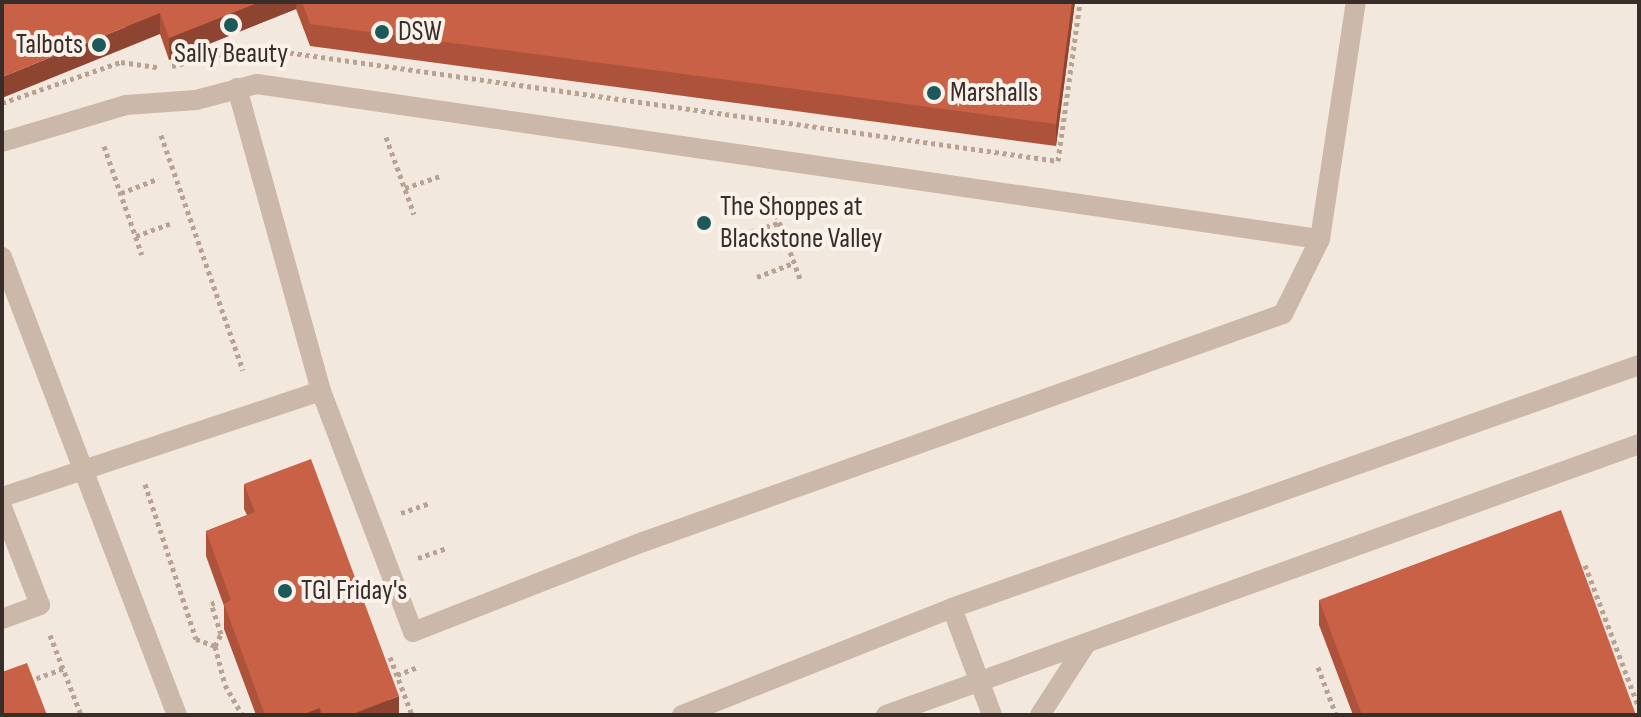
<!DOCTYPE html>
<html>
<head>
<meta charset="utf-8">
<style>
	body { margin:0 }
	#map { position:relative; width:1641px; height:717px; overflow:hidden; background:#f3e8dd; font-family:"Sofia Sans Condensed",sans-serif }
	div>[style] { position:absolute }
	.path>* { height:5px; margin-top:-2.5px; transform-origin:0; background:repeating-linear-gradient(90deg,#b8a293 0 4px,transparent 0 8px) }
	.lane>* { height:20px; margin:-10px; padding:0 10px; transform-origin:10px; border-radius:10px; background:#ccb8a9 }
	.street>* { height:20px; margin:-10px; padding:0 10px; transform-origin:10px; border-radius:10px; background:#ccb8a9 }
	.wall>* { inset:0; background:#ad533c }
	.shaded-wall>* { inset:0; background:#8d4431 }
	.building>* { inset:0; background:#c96146 }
	.dots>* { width:22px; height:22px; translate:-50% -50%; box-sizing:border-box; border:4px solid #faf2ea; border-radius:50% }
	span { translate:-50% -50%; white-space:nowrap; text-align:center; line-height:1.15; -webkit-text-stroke:8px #faf2ea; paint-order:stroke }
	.poi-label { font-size:28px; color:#392d29 }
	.left { translate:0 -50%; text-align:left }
	.right { translate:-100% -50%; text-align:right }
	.frame { position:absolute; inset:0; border:4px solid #392d29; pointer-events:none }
</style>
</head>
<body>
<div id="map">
	<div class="path">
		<div style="left:172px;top:66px;width:80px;rotate:-13.7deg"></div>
		<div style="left:250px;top:47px;width:816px;rotate:8.03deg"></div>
		<div style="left:1058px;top:161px;width:161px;rotate:-82.1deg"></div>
		<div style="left:2px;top:103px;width:126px;rotate:-19deg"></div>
		<div style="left:121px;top:62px;width:37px;rotate:8deg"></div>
		<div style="left:161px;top:135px;width:249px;rotate:70.8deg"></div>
		<div style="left:386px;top:137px;width:82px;rotate:70deg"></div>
		<div style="left:104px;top:146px;width:115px;rotate:70.8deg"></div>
		<div style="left:405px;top:188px;width:39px;rotate:-19deg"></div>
		<div style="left:768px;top:192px;width:95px;rotate:69.7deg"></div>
		<div style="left:121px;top:193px;width:40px;rotate:-21deg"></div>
		<div style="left:743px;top:234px;width:38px;rotate:-17deg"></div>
		<div style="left:136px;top:236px;width:38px;rotate:-20deg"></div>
		<div style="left:757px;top:277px;width:40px;rotate:-21deg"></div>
		<div style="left:145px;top:484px;width:163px;rotate:71.8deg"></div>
		<div style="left:196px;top:639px;width:20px;rotate:20deg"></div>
		<div style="left:215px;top:646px;width:40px;rotate:75.6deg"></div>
		<div style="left:225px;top:685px;width:34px;rotate:60deg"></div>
		<div style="left:401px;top:513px;width:31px;rotate:-19deg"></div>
		<div style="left:418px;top:558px;width:31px;rotate:-19deg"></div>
		<div style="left:1585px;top:565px;width:153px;rotate:69.3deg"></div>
		<div style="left:50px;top:635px;width:86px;rotate:68.8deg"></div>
		<div style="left:215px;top:646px;width:13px;rotate:-63deg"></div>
		<div style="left:221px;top:634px;width:32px;rotate:-108deg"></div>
		<div style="left:211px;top:604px;width:8px;rotate:-23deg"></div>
		<div style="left:390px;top:657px;width:62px;rotate:69.2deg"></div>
		<div style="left:1318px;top:667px;width:51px;rotate:69.4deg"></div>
		<div style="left:397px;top:675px;width:22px;rotate:-21deg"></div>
		<div style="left:29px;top:681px;width:37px;rotate:-20deg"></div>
	</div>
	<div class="lane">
		<div style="left:237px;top:88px;width:314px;rotate:74.5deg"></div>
		<div style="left:321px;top:391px;width:258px;rotate:69.1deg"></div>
		<div style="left:413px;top:632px;width:247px;rotate:-21.4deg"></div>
		<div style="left:643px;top:542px;width:679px;rotate:-19.61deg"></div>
		<div style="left:1283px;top:314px;width:84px;rotate:-63.7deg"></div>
		<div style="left:2px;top:142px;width:129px;rotate:-16.6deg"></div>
		<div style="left:126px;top:105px;width:70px;rotate:-4.1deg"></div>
		<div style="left:196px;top:100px;width:63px;rotate:-14.7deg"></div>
		<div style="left:257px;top:84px;width:1074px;rotate:8.3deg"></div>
		<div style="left:1320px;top:239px;width:240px;rotate:-81.4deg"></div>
		<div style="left:2px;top:257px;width:490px;rotate:69.1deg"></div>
		<div style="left:2px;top:497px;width:336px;rotate:-18.4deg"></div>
		<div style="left:2px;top:507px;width:105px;rotate:68.8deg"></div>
		<div style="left:40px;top:605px;width:40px;rotate:159.8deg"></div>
		<div style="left:952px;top:608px;width:114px;rotate:69.5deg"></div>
		<div style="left:1040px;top:715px;width:85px;rotate:-57.1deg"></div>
	</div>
	<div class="street">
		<div style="left:682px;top:715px;width:290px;rotate:-21.6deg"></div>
		<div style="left:952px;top:608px;width:729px;rotate:-19.48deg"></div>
		<div style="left:886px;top:715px;width:800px;rotate:-19.79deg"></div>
	</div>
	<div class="wall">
		<div style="clip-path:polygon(2px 2px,1075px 2px,1056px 146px,310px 46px,296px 9px,169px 60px,160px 34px)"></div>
		<div style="clip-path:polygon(244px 484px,399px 715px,256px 715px,224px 629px,224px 606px,206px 556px,206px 531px,247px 515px,244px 509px)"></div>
		<div style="clip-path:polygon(1319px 600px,1636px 715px,1353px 715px,1319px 625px)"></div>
	</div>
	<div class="shaded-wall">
		<div style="clip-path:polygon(260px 2px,296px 2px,296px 9px,169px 60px,169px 38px)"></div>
		<div style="clip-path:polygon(1072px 2px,1075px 2px,1056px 146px,1056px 124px)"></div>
		<div style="clip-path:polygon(160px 13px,160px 34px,2px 98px,2px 77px)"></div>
		<div style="clip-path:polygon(399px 696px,399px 715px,350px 715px)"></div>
		<div style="clip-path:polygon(320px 708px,320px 715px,301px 715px)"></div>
	</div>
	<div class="building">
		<div style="clip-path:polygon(2px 2px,260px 2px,169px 38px,160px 13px,2px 77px)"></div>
		<div style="clip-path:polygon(302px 2px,1072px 2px,1056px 124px,310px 24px)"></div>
		<div style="clip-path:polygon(311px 459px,399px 696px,350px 715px,323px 715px,320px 708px,301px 715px,265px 715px,224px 604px,231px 600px,206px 531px,255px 512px,244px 484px)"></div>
		<div style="clip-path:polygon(1561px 510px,1636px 715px,1362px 715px,1319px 600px)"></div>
		<div style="clip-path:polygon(27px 663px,47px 715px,2px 715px,2px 672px)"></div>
	</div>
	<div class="dots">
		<div style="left:231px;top:25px;background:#1d595b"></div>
		<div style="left:382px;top:32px;background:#1d595b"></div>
		<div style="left:99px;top:45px;background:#1d595b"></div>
		<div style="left:934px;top:93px;background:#1d595b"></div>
		<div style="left:704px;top:223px;background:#1d595b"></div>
		<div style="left:285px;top:591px;background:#1d595b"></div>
	</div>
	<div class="poi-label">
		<span class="left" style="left:398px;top:32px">DSW</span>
		<span class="right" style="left:83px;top:45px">Talbots</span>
		<span style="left:231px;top:54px">Sally Beauty</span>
		<span class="left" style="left:950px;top:93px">Marshalls</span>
		<span class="left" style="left:720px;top:223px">The Shoppes at<br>Blackstone Valley</span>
		<span class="left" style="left:301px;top:591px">TGI Friday's</span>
	</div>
	<div class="frame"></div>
</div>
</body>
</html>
